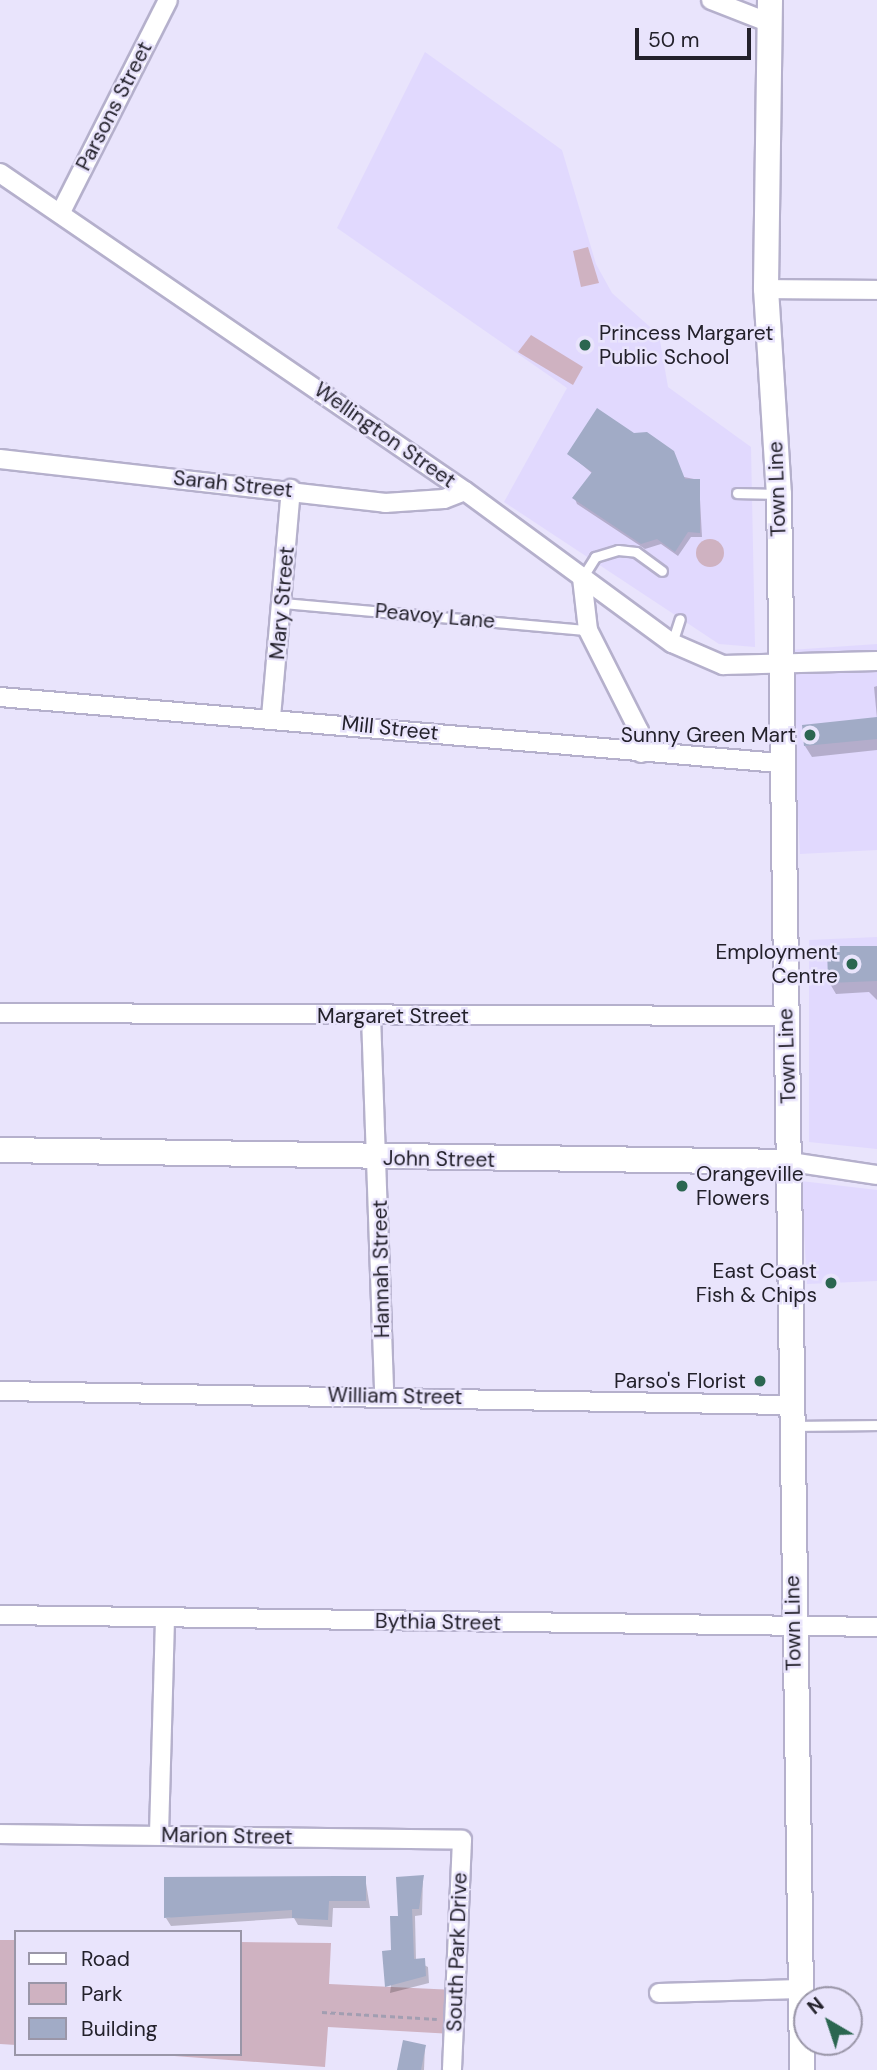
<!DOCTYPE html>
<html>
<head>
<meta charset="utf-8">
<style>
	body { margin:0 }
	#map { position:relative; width:877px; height:2070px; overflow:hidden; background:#e9e4fc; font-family:"DM Sans",sans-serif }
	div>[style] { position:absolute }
	.built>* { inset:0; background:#e1d9fe }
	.green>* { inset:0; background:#cfb2c1 }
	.round { border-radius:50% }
	.shadow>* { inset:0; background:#0003 }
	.building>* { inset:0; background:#a1abc6 }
	.path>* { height:2.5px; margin-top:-1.25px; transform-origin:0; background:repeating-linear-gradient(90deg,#a29eb1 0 5px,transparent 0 8.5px) }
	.roads { filter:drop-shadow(2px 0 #b5b0cc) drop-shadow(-2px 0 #b5b0cc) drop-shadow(0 2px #b5b0cc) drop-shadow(0 -2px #b5b0cc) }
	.lane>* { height:9px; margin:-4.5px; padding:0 4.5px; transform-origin:4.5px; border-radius:4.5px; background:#fff }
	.street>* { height:18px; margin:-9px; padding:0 9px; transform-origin:9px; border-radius:9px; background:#fff }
	.secondary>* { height:24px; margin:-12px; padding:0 12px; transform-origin:12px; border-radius:12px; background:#fff }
	.dots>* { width:19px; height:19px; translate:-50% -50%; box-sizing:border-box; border:4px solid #e9e4fc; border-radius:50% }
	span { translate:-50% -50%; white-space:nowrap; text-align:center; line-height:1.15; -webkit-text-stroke:5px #e9e4fc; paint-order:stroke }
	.street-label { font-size:21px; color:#23212b }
	.poi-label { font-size:21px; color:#23212b }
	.left { translate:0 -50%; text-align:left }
	.right { translate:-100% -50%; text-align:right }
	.legend { position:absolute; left:14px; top:1930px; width:228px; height:126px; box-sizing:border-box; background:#e9e4fc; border:2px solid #9a96a8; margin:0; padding:9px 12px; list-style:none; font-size:21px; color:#23212b }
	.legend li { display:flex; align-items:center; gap:14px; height:35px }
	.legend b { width:35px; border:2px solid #9a96a8 }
	.north { position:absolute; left:793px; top:1986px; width:70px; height:70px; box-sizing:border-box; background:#e9e4fc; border:2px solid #9a96a8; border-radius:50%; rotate:321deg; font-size:19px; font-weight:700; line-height:28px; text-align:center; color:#23212b }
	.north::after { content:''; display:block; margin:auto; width:24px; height:32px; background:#2b6650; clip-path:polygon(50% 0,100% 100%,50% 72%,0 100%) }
	.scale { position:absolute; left:635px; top:28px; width:116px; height:32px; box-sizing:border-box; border:4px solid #23212b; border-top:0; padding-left:9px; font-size:21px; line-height:24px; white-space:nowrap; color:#23212b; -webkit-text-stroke:5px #e9e4fc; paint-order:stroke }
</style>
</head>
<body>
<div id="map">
	<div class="built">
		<div style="clip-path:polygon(425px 52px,562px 150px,596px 264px,612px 293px,659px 335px,668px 387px,751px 447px,755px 647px,719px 644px,504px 502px,567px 388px,337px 228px)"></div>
		<div style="clip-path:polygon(877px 644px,877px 850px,800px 854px,790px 650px)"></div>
		<div style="clip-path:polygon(877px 937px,877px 1149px,809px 1142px,809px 940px)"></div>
		<div style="clip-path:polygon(801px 1181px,877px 1190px,877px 1281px,807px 1284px)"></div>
	</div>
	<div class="green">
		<div style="clip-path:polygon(588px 247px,599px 283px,581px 287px,573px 251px)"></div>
		<div style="clip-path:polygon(531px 335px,583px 367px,573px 385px,518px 352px)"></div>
		<div class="round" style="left:696px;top:539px;width:28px;height:28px"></div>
		<div style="clip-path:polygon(0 1940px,16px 1940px,16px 2045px,0 2044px)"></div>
		<div style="clip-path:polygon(240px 1942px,331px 1943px,329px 1984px,455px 1990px,453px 2034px,328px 2027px,325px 2067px,147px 2054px,240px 2054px)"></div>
	</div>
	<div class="shadow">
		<div style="clip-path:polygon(569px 454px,699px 480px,702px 537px,691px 537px,678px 556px,661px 544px,645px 549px,577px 504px,575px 499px,593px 474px)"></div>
		<div style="clip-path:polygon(877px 686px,877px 718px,874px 687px)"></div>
		<div style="clip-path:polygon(877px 719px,877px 750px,812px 757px,805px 746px)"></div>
		<div style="clip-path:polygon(877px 947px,877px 1000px,869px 992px,836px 994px,829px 982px)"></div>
		<div style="clip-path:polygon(365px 1877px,370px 1908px,333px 1908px,332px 1927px,298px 1925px,294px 1918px,171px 1926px,166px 1918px)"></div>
		<div style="clip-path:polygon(423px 1877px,422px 1915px,415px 1916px,416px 1961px,428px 1967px,429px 1983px,390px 1993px,400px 1918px)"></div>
		<div style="clip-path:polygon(425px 2046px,424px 2070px,400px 2070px)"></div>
	</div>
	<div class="building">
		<div style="clip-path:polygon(597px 408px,634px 433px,647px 432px,674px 451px,685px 479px,700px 479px,700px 533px,688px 532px,675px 552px,657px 539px,641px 544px,572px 498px,592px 472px,567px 454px)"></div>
		<div style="clip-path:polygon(877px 717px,877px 739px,804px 746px,802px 725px)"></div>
		<div style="clip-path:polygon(827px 946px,877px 946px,877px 981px,828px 983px)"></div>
		<div style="clip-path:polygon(424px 1875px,419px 1909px,412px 1909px,414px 1959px,425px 1958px,426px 1976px,385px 1987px,382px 1951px,391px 1950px,390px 1916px,398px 1916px,396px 1877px)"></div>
		<div style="clip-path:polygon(337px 1876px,366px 1876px,366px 1901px,329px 1901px,328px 1920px,292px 1918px,292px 1910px,164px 1918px,164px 1877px)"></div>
		<div style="clip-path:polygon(403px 2040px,426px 2045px,421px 2070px,397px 2070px)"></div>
	</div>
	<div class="path">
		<div style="left:322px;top:2012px;width:115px;rotate:3.5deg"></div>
	</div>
	<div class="roads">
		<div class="lane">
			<div style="left:737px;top:493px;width:40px;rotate:1.4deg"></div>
			<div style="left:582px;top:578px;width:25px;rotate:-58deg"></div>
			<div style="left:595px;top:557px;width:24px;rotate:-17deg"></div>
			<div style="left:618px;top:550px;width:18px;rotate:6deg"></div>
			<div style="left:636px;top:552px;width:32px;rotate:36deg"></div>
			<div style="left:283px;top:603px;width:306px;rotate:5.1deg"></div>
			<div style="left:672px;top:643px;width:25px;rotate:-72deg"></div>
			<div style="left:795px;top:1426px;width:82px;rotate:-0.7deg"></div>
		</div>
		<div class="street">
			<div style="left:711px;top:0;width:63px;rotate:21.3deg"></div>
			<div style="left:0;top:173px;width:563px;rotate:34.37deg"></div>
			<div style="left:465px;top:491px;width:257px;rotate:36.3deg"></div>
			<div style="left:672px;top:643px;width:56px;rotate:23.3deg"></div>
			<div style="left:723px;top:665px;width:154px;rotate:-1.5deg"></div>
			<div style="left:61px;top:212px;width:237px;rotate:-63.2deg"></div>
			<div style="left:766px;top:289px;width:111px;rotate:0.5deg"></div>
			<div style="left:0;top:459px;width:388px;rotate:6.5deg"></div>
			<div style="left:385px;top:503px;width:59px;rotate:-3.9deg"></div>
			<div style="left:444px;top:499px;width:22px;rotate:-21deg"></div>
			<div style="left:582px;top:578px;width:52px;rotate:83.4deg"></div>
			<div style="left:588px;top:630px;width:113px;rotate:63.2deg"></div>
			<div style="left:639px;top:731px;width:22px;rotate:85deg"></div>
			<div style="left:0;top:697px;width:783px;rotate:4.84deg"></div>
			<div style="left:271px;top:717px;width:229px;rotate:-85deg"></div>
			<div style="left:0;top:1013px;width:785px;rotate:0.22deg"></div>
			<div style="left:371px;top:1016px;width:380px;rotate:88deg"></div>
			<div style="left:791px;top:1162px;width:87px;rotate:8.6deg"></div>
			<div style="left:0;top:1391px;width:790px;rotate:1.02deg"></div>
			<div style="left:0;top:1615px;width:877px;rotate:0.78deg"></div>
			<div style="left:0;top:1834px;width:462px;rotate:0.7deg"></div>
			<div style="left:462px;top:1840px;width:230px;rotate:92.5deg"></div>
			<div style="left:159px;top:1834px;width:216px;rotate:-88.4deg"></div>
			<div style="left:659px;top:1993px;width:141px;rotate:-1.6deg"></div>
		</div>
		<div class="secondary">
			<div style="left:770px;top:0;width:289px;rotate:90.8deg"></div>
			<div style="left:766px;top:289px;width:205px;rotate:86.4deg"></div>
			<div style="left:779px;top:494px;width:1576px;rotate:89.16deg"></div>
			<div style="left:0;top:1150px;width:791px;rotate:0.87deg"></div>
		</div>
	</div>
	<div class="dots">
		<div style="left:585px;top:345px;background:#2b6650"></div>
		<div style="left:810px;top:735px;background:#2b6650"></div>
		<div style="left:852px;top:964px;background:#2b6650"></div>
		<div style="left:682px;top:1186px;background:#2b6650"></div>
		<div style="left:831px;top:1283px;background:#2b6650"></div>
		<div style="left:760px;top:1381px;background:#2b6650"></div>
	</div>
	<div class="street-label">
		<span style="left:114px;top:106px;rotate:-63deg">Parsons Street</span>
		<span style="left:385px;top:435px;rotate:35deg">Wellington Street</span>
		<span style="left:233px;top:484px;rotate:6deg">Sarah Street</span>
		<span style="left:777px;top:489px;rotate:-92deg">Town Line</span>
		<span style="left:282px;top:603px;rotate:-85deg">Mary Street</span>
		<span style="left:435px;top:616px;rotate:5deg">Peavoy Lane</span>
		<span style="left:390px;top:728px;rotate:6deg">Mill Street</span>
		<span style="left:393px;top:1016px">Margaret Street</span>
		<span style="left:787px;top:1056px;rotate:-92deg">Town Line</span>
		<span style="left:439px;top:1159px;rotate:1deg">John Street</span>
		<span style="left:381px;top:1269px;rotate:-91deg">Hannah Street</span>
		<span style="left:395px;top:1396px;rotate:1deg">William Street</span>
		<span style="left:438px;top:1622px;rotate:1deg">Bythia Street</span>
		<span style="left:793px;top:1623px;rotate:-91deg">Town Line</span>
		<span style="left:227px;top:1836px;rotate:1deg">Marion Street</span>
		<span style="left:457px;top:1952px;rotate:-88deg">South Park Drive</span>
	</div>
	<div class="poi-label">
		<span class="left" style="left:599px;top:345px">Princess Margaret<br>Public School</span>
		<span class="right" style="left:796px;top:735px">Sunny Green Mart</span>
		<span class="right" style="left:838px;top:964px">Employment<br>Centre</span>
		<span class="left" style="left:696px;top:1186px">Orangeville<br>Flowers</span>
		<span class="right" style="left:817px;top:1283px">East Coast<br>Fish &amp; Chips</span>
		<span class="right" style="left:746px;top:1381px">Parso's Florist</span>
	</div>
	<ul class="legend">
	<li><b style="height:9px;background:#fff"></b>Road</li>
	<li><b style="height:19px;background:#cfb2c1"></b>Park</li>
	<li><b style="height:19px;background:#a1abc6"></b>Building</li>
	</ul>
	<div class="north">N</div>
	<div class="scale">50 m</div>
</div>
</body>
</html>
